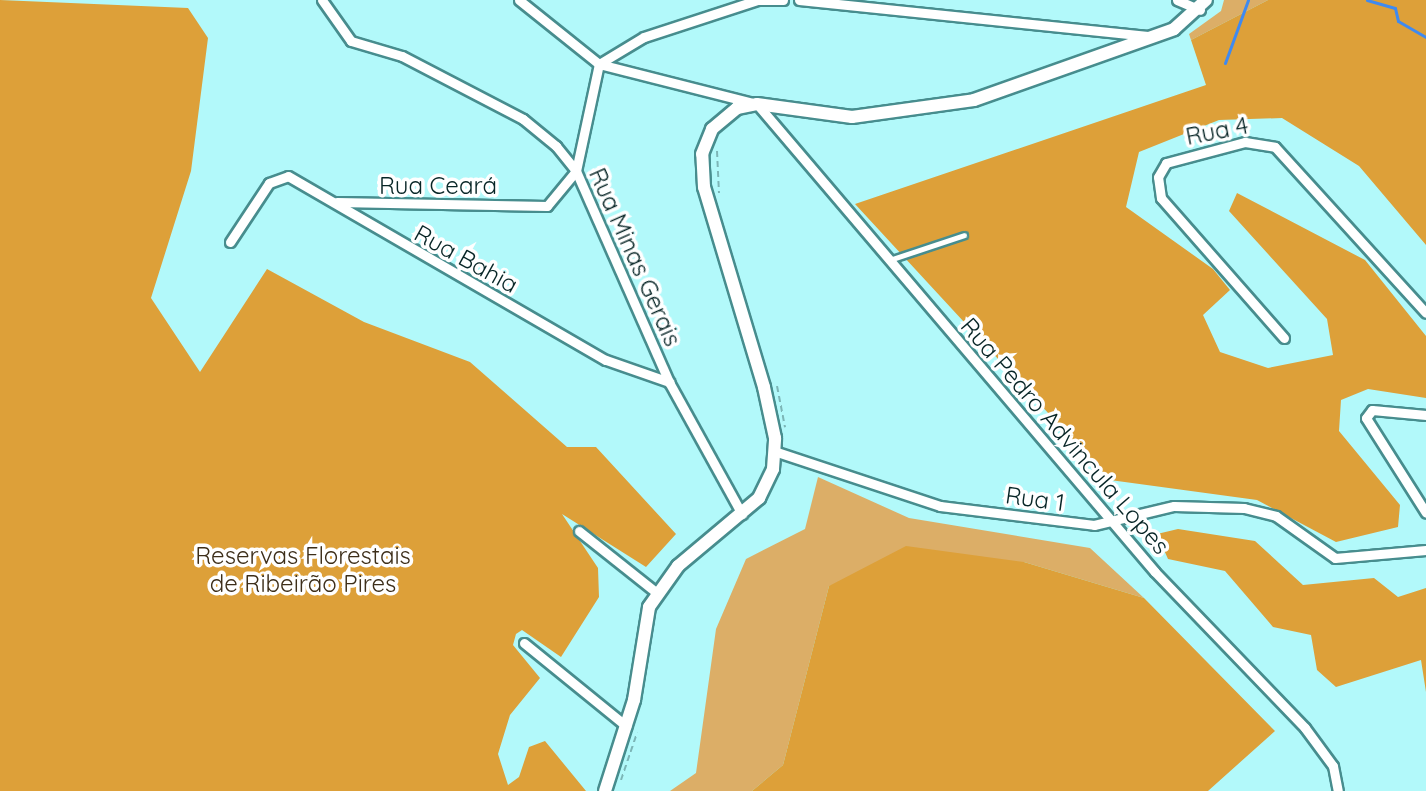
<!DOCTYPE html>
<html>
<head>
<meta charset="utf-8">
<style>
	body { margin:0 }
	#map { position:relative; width:1426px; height:791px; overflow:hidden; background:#b2f9fa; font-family:Quicksand,sans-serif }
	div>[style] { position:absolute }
	.green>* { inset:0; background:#dcae67 }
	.forest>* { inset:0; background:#dda039 }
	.stream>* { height:3px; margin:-1.5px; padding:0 1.5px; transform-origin:1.5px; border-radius:1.5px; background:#3f8af0 }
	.path>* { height:2px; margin-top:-1px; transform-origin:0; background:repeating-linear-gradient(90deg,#7cb6b7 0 6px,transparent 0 10px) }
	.roads { filter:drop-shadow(2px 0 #478d8e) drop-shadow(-2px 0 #478d8e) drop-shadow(0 2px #478d8e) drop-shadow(0 -2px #478d8e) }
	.lane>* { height:5px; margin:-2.5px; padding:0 2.5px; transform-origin:2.5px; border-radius:2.5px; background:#fff }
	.street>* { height:9px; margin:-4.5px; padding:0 4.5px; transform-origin:4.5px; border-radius:4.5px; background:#fff }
	.secondary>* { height:12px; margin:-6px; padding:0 6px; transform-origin:6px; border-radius:6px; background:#fff }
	span { translate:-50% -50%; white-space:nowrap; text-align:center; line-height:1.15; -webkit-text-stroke:7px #fff; paint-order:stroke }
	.street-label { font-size:24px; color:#072526 }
	.park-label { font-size:24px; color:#3d2e19 }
</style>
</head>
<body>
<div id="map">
	<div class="green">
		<div style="clip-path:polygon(1224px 0,1268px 0,1191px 40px,1189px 34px,1221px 11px)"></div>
		<div style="clip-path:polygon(818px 477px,909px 518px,1090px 548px,1144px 598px,1024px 562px,829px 586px,783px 765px,752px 791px,670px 791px,696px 773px,716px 629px,746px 559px,805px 529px)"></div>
	</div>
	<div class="forest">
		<div style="clip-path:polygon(0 0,188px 8px,208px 38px,191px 171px,151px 298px,200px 372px,267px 269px,364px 322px,470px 362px,567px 447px,596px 447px,676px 534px,646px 567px,562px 514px,598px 568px,599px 597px,561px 657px,522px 630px,516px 634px,513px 645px,540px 678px,510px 715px,498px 754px,508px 785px,519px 777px,529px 747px,545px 741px,586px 791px,0 791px)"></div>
		<div style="clip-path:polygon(1268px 0,1426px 0,1426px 245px,1359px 166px,1282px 118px,1219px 120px,1139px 152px,1126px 207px,1213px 269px,1230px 290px,1203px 315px,1220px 352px,1268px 368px,1333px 355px,1327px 319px,1229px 211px,1237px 193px,1365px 260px,1426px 336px,1426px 398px,1368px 389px,1341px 400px,1339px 431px,1400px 505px,1398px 527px,1336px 542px,1257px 500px,1110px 480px,855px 204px,1206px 85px,1191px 40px)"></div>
		<div style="clip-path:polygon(1178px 529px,1255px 541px,1303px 585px,1374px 578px,1398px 597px,1426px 588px,1426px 692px,1421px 660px,1336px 687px,1317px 670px,1311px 635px,1273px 627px,1225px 571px,1168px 559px,1157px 534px)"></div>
		<div style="clip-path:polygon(906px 546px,1024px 562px,1144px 598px,1275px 731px,1208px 791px,752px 791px,783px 765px,829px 586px)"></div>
	</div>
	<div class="stream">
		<div style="left:1367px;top:0;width:29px;rotate:16deg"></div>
		<div style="left:1395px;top:8px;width:13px;rotate:77deg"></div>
		<div style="left:1398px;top:21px;width:32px;rotate:30deg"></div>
		<div style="left:1225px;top:63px;width:67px;rotate:-69.9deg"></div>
	</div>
	<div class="path">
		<div style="left:717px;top:151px;width:42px;rotate:87.3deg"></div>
		<div style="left:777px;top:386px;width:42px;rotate:79deg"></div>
		<div style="left:621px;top:780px;width:50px;rotate:-71.2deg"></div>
	</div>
	<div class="roads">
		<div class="lane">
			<div style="left:889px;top:260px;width:79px;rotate:-18.4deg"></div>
		</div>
		<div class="street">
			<div style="left:322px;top:0;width:50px;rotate:54.7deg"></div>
			<div style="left:351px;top:41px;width:53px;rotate:16.4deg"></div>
			<div style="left:402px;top:56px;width:136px;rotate:27.5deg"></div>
			<div style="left:523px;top:119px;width:43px;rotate:39.3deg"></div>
			<div style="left:556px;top:146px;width:32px;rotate:51deg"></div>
			<div style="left:576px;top:171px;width:231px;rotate:66.2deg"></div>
			<div style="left:669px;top:382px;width:151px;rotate:61.1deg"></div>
			<div style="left:519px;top:0;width:102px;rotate:38.7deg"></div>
			<div style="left:599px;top:64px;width:163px;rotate:14.2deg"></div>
			<div style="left:757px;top:104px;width:614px;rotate:49.62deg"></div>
			<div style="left:1155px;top:572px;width:216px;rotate:46.1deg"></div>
			<div style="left:1305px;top:728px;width:47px;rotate:53.6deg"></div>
			<div style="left:1333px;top:766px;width:25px;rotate:79deg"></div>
			<div style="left:757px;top:0;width:26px"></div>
			<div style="left:799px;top:0;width:353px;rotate:5.9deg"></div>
			<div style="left:1177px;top:0;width:25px;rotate:23deg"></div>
			<div style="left:337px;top:202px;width:210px;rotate:1.1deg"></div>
			<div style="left:547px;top:206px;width:45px;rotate:-50.4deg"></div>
			<div style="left:576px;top:171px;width:109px;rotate:-77.9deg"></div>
			<div style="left:599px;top:64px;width:52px;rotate:-31deg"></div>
			<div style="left:644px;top:37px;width:119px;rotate:-18.1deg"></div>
			<div style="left:230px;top:242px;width:71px;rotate:-56.5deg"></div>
			<div style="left:269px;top:183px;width:20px;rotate:-20deg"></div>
			<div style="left:288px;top:176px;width:367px;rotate:30.1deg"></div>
			<div style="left:606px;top:360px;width:67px;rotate:19.2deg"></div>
			<div style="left:1284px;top:338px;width:186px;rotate:-131.3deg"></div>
			<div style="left:1161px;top:198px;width:21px;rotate:-98deg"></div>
			<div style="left:1158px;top:177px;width:16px;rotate:-60deg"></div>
			<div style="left:1166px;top:163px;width:82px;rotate:-14.9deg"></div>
			<div style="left:1245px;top:142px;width:30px;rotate:9deg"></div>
			<div style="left:1275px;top:147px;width:224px;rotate:47.7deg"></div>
			<div style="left:1426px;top:415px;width:54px;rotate:-174.7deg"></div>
			<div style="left:1372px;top:410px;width:10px;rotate:127deg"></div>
			<div style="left:1366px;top:418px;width:112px;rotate:57.7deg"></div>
			<div style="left:774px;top:451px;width:175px;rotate:18.3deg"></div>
			<div style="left:940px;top:506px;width:155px;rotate:7deg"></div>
			<div style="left:1094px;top:525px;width:82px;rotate:-13.4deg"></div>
			<div style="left:1174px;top:506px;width:70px;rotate:1.6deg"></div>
			<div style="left:1244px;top:508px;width:33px;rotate:14deg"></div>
			<div style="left:1276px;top:516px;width:72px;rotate:35.4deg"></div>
			<div style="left:1335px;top:558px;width:91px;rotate:-5deg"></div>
			<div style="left:579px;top:531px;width:100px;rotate:38.5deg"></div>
			<div style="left:524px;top:643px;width:132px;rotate:39.1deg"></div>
		</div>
		<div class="secondary">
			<div style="left:605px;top:791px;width:96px;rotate:-72.3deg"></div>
			<div style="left:634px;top:700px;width:94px;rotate:-80.8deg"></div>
			<div style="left:649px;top:607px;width:50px;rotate:-54.7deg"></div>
			<div style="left:678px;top:566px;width:106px;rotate:-40deg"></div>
			<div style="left:759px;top:498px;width:32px;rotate:-64deg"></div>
			<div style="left:773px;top:469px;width:31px;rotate:-86deg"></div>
			<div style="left:775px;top:438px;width:52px;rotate:-102.2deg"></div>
			<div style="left:764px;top:387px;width:209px;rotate:-106.7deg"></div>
			<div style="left:704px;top:187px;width:33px;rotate:-93deg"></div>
			<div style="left:702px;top:154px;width:27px;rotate:-68deg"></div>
			<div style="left:712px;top:129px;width:33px;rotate:-40deg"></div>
			<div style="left:737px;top:108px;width:20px;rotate:-11deg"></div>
			<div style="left:757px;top:104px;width:96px;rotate:7.8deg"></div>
			<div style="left:852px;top:117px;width:123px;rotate:-7.9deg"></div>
			<div style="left:974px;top:100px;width:212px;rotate:-19.5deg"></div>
			<div style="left:1174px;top:29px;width:43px;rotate:-42.2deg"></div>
		</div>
	</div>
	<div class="street-label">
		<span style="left:1217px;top:131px;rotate:-11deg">Rua 4</span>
		<span style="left:438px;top:186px">Rua Ceará</span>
		<span style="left:635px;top:257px;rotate:66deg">Rua Minas Gerais</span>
		<span style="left:466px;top:259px;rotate:29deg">Rua Bahia</span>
		<span style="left:1065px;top:436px;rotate:49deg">Rua Pedro Advincula Lopes</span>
		<span style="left:1035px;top:499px;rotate:8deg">Rua 1</span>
	</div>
	<div class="park-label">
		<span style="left:303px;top:570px">Reservas Florestais<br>de Ribeirão Pires</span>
	</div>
</div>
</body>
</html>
